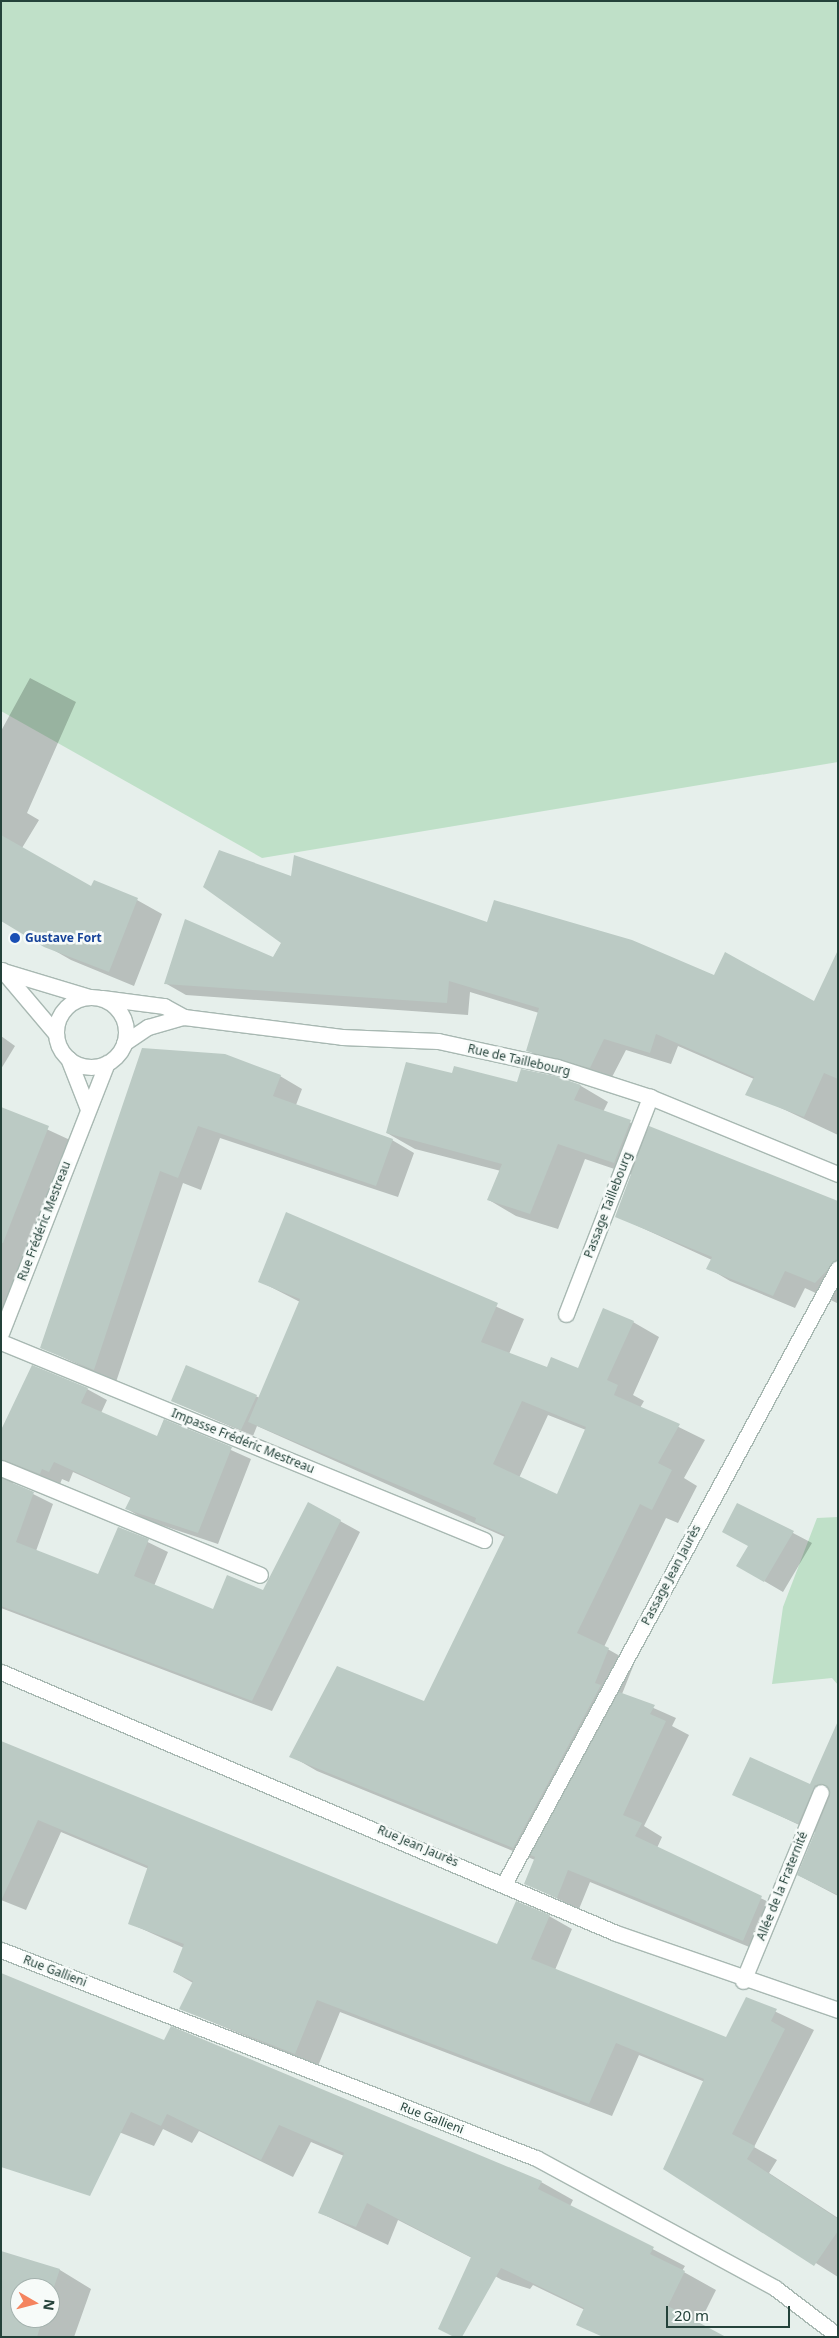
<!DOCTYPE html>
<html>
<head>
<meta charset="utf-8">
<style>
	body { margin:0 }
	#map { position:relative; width:839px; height:2338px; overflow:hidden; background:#e6efeb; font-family:"Noto Sans",sans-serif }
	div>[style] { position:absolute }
	.green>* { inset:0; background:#bfe0c8 }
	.shadow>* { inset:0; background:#0003 }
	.building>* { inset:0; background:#bbcac4 }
	.roads { filter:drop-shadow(1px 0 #a8b8b2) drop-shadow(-1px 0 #a8b8b2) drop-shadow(0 1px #a8b8b2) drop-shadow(0 -1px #a8b8b2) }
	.minor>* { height:15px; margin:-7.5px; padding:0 7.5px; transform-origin:7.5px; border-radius:7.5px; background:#fff }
	.minor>.ring { margin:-7.5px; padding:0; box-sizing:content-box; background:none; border:15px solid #fff; border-radius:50% }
	.dots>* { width:14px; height:14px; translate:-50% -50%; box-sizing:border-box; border:2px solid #f7fbf9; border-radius:50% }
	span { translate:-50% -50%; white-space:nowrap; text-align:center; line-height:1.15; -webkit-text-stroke:5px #f7fbf9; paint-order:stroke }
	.transit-label { font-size:12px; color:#164399; font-weight:700 }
	.left { translate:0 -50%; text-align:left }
	.street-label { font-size:12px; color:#24423a }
	.frame { position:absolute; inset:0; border:2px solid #24423a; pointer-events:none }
	.north { position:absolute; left:10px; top:2278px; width:50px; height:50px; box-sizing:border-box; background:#f7fbf9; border:1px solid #a3b1ad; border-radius:50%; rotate:98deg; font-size:14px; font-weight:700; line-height:20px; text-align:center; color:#24423a }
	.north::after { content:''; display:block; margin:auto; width:18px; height:22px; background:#f4845f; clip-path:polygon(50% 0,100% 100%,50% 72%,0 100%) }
	.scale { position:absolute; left:666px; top:2306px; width:124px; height:22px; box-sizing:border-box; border:2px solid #24423a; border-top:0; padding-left:6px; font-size:15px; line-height:18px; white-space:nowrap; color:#24423a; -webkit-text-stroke:4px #f7fbf9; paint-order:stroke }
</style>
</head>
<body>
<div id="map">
	<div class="green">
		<div style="clip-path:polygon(1px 1px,838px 1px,838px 762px,262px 858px,1px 711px)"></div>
		<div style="clip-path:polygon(838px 1517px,838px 1685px,832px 1678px,772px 1684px,783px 1607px,817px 1518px)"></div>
	</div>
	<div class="shadow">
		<div style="clip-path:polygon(30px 678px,76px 702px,27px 813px,39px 820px,22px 848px,91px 888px,137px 900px,162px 914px,134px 986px,71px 960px,1px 920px,1px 731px)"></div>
		<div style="clip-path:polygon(292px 877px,814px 1002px,838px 963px,838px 1135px,747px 1092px,754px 1079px,678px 1046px,671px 1064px,626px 1050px,611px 1079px,549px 1063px,528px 1050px,539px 1013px,470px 992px,468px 1015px,186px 995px,165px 983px,273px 958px,282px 942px)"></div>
		<div style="clip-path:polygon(1px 1036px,15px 1046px,1px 1069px)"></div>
		<div style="clip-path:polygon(143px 1049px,280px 1076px,302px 1089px,296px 1105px,392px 1140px,414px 1153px,398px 1197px,220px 1138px,201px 1190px,183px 1183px,116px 1382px,41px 1347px)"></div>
		<div style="clip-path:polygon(522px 1070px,581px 1086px,608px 1102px,603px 1112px,838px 1204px,837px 1303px,805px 1288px,795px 1308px,730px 1281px,708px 1268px,712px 1260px,616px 1216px,632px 1175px,585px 1159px,558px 1229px,516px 1216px,489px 1200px,501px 1171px,415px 1149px,387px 1133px,453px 1074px,518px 1083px)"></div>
		<div style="clip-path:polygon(1px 1108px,70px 1140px,1px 1315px)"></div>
		<div style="clip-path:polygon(evenodd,287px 1214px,524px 1319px,509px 1354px,548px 1368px,579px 1370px,633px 1322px,659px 1337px,633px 1395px,644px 1401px,640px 1408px,705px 1440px,684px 1478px,697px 1486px,678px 1523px,666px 1518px,604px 1647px,634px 1664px,622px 1694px,676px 1718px,672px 1726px,689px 1735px,644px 1826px,662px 1837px,657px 1848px,783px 1909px,764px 1953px,590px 1882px,579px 1909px,525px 1883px,535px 1860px,317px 1771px,291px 1756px,425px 1703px,505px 1537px,257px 1426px,253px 1436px,172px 1401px,186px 1366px,260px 1398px,300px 1302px,259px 1281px,287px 1214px,548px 1415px,586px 1430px,558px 1496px,519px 1478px,548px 1415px)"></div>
		<div style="clip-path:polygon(87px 1389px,107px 1400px,101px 1413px,157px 1438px,164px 1420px,251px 1459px,218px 1544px,146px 1520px,127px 1509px,131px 1498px,73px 1472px,69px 1482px,62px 1479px,60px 1484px,25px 1470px,15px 1471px,13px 1484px,53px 1504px,36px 1551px,99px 1576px,119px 1528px,168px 1552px,154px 1586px,213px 1610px,264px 1592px,340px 1521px,360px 1532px,272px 1711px,1px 1608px,1px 1439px)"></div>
		<div style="clip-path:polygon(738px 1504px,812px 1543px,783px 1592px,738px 1566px,750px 1546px)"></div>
		<div style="clip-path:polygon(838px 1724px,838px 1896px,798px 1875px,816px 1833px,734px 1794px,811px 1785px)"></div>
		<div style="clip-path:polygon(1px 1742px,498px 1946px,549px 1916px,572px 1929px,555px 1970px,726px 2039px,747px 1998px,814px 2030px,754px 2147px,777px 2160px,769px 2173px,838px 2218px,838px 2277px,665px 2168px,705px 2082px,639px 2055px,612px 2116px,340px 2012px,318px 2066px,181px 2009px,193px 1983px,174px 1972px,184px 1948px,129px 1923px,149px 1869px,61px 1832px,26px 1910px,1px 1900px)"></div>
		<div style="clip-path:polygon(165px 2041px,541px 2182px,573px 2200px,570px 2206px,685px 2266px,682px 2271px,716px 2290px,699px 2324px,585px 2310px,533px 2285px,530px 2289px,502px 2280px,470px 2262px,472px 2258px,398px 2220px,388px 2245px,320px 2213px,344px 2156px,311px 2142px,293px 2177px,199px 2131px,192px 2143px,163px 2129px,154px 2146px,1px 2085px)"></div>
		<div style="clip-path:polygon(evenodd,1px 2252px,60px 2270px,91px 2289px,74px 2337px,1px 2337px,1px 2252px,20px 2288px,50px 2288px,50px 2318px,20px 2318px,20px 2288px)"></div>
	</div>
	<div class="building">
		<div style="clip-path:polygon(1px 835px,91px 886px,94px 880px,138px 898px,109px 972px,44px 947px,1px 921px)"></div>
		<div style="clip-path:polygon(219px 850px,291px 876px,294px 855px,487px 922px,494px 900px,632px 940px,714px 975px,725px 952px,814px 1001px,838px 950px,838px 1079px,824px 1073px,804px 1117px,745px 1095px,754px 1077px,656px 1034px,650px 1053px,604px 1039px,590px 1068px,526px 1051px,539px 1008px,449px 981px,447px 1003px,164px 984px,185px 919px,273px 957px,281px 943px,203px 887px)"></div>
		<div style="clip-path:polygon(142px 1048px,225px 1054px,281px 1075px,273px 1096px,393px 1139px,376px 1186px,198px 1126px,178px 1178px,160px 1171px,94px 1370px,40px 1348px)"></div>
		<div style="clip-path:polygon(406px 1062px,452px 1073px,454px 1066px,517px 1082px,521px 1069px,555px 1076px,581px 1085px,574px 1100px,631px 1120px,614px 1163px,558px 1144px,530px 1214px,487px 1200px,502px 1164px,386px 1133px)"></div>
		<div style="clip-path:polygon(1px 1107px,49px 1126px,3px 1243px,1px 1243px)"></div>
		<div style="clip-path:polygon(649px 1126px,838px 1201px,838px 1259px,815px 1283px,785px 1271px,773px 1296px,706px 1269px,712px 1257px,615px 1217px)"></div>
		<div style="clip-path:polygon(evenodd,286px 1212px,498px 1303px,481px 1342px,547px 1367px,551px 1357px,578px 1368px,603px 1308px,634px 1321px,607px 1380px,618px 1385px,614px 1395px,680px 1424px,658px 1463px,672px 1470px,652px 1510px,640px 1504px,577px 1633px,609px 1648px,595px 1683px,601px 1685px,513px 1848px,289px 1757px,337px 1666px,424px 1701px,505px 1535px,475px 1522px,476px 1518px,248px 1422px,300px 1299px,258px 1282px,286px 1212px,522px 1401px,586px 1427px,557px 1494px,493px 1464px,522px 1401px)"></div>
		<div style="clip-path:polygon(32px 1365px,88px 1388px,81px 1403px,157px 1436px,164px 1419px,232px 1447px,198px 1533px,125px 1509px,131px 1497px,54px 1462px,49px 1472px,42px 1469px,40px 1474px,1px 1459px,1px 1430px)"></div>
		<div style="clip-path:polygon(186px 1365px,257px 1395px,241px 1430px,171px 1401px)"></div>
		<div style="clip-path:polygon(1px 1478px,34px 1492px,16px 1542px,98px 1574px,118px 1527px,149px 1539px,134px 1576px,213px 1609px,227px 1575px,263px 1590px,308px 1502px,341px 1520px,252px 1701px,1px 1606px)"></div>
		<div style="clip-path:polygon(737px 1503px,794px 1531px,764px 1582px,736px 1566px,748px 1546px,722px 1532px)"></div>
		<div style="clip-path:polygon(619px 1692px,655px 1705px,650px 1714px,666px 1721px,623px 1815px,642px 1823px,635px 1836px,762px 1896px,743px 1941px,568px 1870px,557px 1898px,524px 1884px,535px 1857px,530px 1855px)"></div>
		<div style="clip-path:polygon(838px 1721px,838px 1895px,797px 1875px,830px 1796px,828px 1786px,815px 1785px,798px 1824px,732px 1795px,750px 1757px,810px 1784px)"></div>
		<div style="clip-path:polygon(1px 1741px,497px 1944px,516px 1901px,550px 1915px,531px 1959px,726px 2037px,746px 1997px,777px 2009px,771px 2021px,785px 2029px,732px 2134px,755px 2146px,747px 2159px,838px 2219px,838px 2231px,814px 2266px,663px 2169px,704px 2079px,616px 2043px,589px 2104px,317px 2000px,295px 2054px,179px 2009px,193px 1981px,173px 1972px,184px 1944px,128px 1924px,148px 1866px,38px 1820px,1px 1901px)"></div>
		<div style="clip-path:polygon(1px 1973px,164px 2040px,171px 2026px,542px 2181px,538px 2189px,654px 2247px,650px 2254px,685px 2271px,668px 2306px,726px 2337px,603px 2337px,576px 2325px,584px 2308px,501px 2268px,462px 2337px,454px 2337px,438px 2329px,471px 2257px,367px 2203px,356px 2227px,318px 2213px,344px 2153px,279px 2125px,261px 2160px,167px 2114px,161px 2126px,131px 2112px,90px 2196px,1px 2167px)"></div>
		<div style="clip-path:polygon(1px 2251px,60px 2269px,50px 2299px,50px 2288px,20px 2288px,20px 2318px,43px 2318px,37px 2337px,1px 2337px)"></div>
	</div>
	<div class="roads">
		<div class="minor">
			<div style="left:2px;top:970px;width:84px;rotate:49.8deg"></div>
			<div style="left:3px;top:971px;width:90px;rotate:16.8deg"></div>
			<div class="ring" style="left:56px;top:997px;width:55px;height:55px"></div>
			<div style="left:102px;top:998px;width:63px;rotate:7.4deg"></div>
			<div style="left:164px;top:1006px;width:23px;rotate:29deg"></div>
			<div style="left:184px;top:1017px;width:159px;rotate:7.2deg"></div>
			<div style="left:342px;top:1037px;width:96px;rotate:2.4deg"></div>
			<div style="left:438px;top:1041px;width:122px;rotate:12.3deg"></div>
			<div style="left:557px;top:1067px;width:98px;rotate:17.9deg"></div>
			<div style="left:650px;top:1097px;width:203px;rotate:22.3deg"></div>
			<div style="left:124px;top:1043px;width:29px;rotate:-34deg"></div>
			<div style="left:148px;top:1027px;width:37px;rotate:-16deg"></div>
			<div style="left:68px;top:1058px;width:55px;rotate:68.6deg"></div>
			<div style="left:566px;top:1314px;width:233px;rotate:-68.8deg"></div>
			<div style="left:1px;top:1333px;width:290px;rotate:-68.6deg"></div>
			<div style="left:1px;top:1342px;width:522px;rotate:22.29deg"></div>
			<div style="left:1px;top:1468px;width:280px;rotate:22.4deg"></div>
			<div style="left:1px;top:1672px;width:668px;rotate:23deg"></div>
			<div style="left:616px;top:1933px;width:235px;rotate:19.1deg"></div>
			<div style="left:505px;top:1882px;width:698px;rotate:-61.53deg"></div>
			<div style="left:1px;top:1950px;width:574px;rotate:21.25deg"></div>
			<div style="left:536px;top:2158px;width:272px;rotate:28.5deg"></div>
			<div style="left:775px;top:2288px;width:79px;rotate:37.3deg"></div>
			<div style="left:743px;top:1981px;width:204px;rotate:-67.6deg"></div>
		</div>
	</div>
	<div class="dots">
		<div style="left:15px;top:938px;background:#1a4fb4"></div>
	</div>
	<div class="transit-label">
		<span class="left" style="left:25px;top:938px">Gustave Fort</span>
	</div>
	<div class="street-label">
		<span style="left:519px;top:1060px;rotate:13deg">Rue de Taillebourg</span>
		<span style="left:608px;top:1205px;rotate:-69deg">Passage Taillebourg</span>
		<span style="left:44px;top:1221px;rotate:-69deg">Rue Frédéric Mestreau</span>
		<span style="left:243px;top:1441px;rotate:22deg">Impasse Frédéric Mestreau</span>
		<span style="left:671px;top:1575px;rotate:-62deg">Passage Jean Jaurès</span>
		<span style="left:418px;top:1846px;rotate:23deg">Rue Jean Jaurès</span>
		<span style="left:782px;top:1886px;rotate:-68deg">Allée de la Fraternité</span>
		<span style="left:55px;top:1971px;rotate:21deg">Rue Gallieni</span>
		<span style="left:432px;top:2118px;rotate:21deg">Rue Gallieni</span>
	</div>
	<div class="frame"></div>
	<div class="north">N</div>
	<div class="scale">20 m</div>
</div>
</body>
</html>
